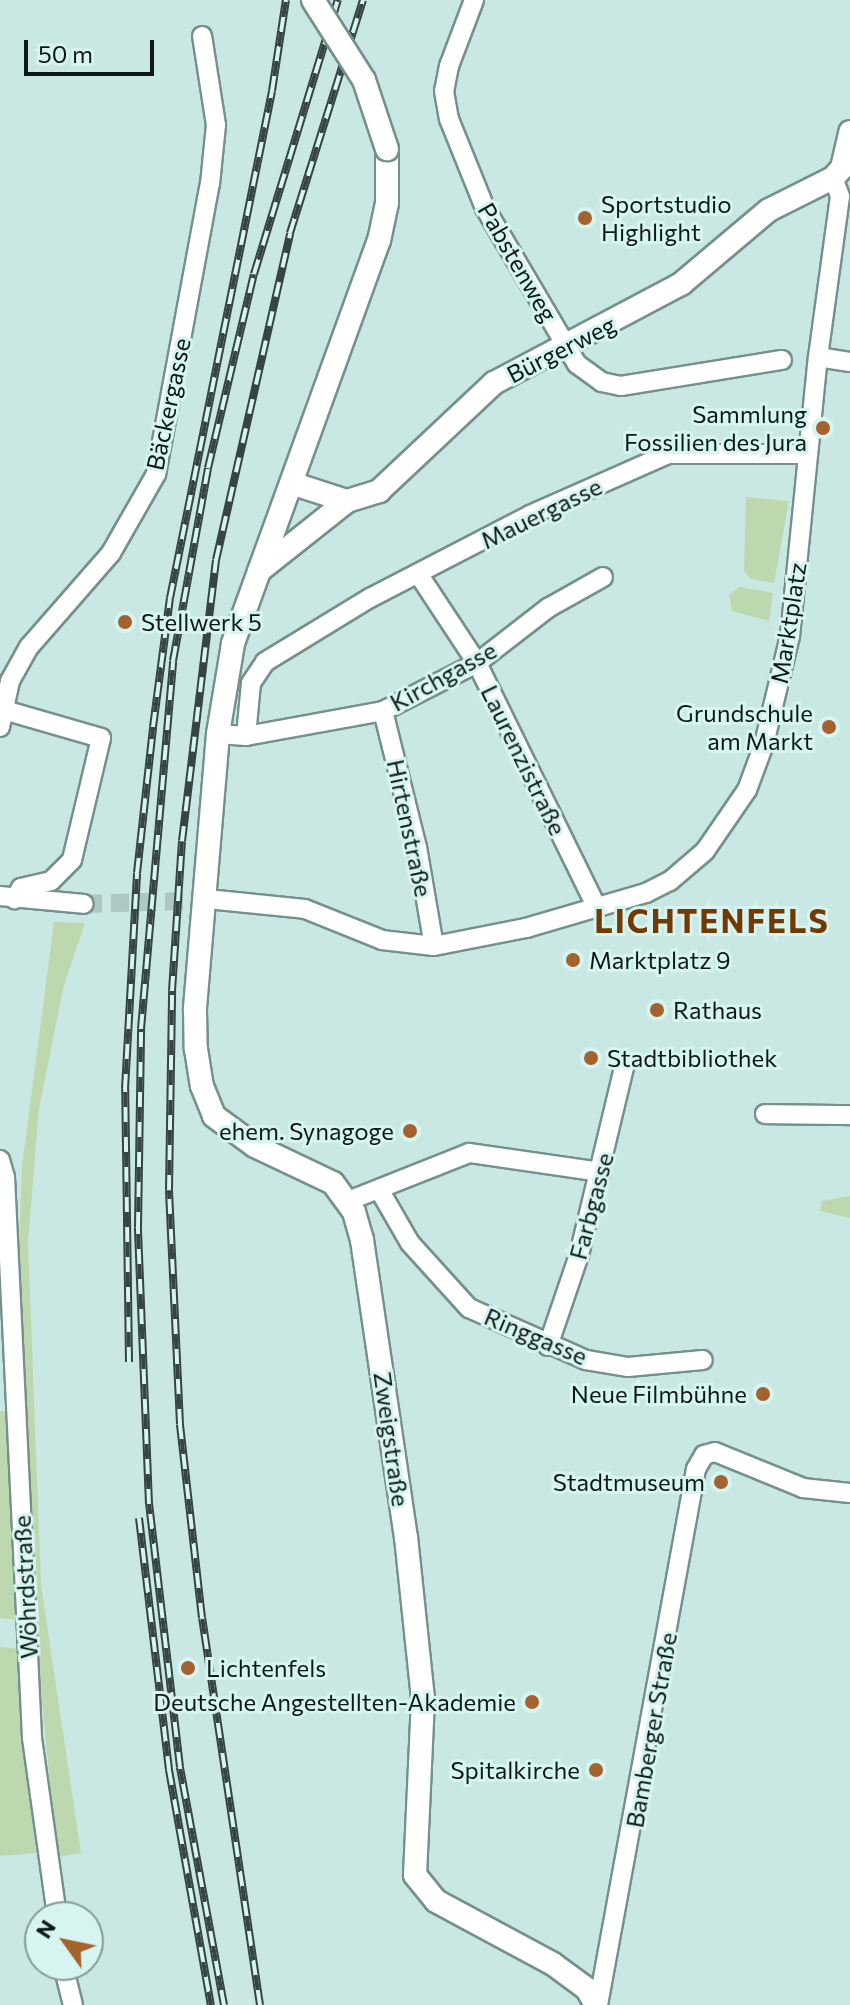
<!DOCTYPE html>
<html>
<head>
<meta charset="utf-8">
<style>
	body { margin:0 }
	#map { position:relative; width:850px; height:2005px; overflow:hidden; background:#c9e7e3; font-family:Commissioner,sans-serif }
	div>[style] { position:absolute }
	.green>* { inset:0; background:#bdd7af }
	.minor-tunnel>* { height:18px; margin-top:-9px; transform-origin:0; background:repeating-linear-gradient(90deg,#adc8c4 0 18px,transparent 0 27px) }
	.roads { filter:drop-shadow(2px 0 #75908d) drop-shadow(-2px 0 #75908d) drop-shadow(0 2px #75908d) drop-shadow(0 -2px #75908d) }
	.minor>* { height:18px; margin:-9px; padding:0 9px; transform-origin:9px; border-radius:9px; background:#fff }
	.tertiary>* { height:22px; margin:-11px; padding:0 11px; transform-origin:11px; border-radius:11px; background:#fff }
	.rail>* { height:8px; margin-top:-4px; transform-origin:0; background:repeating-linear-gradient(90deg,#d6f4f0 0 15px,#364543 0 30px); box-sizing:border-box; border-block:2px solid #364543 }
	.bridges { filter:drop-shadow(2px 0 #75908d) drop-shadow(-2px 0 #75908d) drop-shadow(0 2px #75908d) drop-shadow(0 -2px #75908d) }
	.tertiary-bridge>* { height:22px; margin:-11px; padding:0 11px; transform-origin:11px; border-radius:11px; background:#fff }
	.dots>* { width:22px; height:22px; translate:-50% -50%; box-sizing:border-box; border:4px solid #d6f4f0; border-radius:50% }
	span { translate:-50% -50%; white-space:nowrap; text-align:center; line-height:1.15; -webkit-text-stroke:6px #d6f4f0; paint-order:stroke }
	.poi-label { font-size:24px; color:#0d1817 }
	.left { translate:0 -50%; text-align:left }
	.right { translate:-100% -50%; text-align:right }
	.street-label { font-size:24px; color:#0d1817 }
	.district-label { font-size:32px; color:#733902; font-weight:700; letter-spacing:2px }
	.north { position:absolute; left:24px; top:1901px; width:80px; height:80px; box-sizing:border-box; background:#d6f4f0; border:2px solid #869c99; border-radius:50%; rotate:303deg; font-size:22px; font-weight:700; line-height:32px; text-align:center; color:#0d1817 }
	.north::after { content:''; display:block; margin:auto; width:28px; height:36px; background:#a4622f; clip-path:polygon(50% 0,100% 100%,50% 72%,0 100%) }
	.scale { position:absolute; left:24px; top:40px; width:130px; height:36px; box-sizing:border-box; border:4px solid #0d1817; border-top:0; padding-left:10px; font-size:24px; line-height:28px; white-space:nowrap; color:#0d1817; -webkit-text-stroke:6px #d6f4f0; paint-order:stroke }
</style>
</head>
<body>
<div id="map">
	<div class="green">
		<div style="clip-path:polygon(746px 497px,789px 501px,774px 583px,751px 579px,744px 571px)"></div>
		<div style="clip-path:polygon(740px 587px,773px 593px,769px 621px,732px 611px,729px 595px)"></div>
		<div style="clip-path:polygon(54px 922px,85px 923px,64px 985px,39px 1108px,28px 1242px,41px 1585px,81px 1853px,57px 1857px,32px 1596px,19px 1246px,22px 1167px)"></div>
		<div style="clip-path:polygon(850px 1196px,850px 1218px,820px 1211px,822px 1201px)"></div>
		<div style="clip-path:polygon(0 1411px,6px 1411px,21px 1620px,0 1618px)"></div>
		<div style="clip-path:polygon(0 1647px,21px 1649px,36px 1853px,0 1856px)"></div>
	</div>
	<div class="minor-tunnel">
		<div style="left:84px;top:904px;width:130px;rotate:-1.8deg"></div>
	</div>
	<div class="roads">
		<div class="minor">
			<div style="left:474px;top:0;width:71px;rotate:110.7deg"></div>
			<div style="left:449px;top:66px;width:25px;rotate:101deg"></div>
			<div style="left:444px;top:91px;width:28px;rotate:80deg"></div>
			<div style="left:449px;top:119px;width:96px;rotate:68deg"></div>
			<div style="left:485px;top:208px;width:181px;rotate:59.5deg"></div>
			<div style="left:577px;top:364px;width:31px;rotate:36deg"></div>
			<div style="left:602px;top:382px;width:19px;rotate:12deg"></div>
			<div style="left:621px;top:386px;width:163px;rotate:-9.2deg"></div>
			<div style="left:818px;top:357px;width:32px;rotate:9deg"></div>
			<div style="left:419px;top:575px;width:105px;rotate:56.6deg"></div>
			<div style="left:477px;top:663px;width:273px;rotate:63.9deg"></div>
			<div style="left:4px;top:710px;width:101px;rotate:16.1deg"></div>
			<div style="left:101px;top:738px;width:125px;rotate:103.4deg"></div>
			<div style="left:72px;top:860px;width:30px;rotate:135deg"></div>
			<div style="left:51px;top:881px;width:31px;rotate:167deg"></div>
			<div style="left:21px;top:888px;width:13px;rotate:119deg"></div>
			<div style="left:383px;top:711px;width:140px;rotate:76deg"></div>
			<div style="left:417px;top:847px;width:100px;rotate:80.3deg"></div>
			<div style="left:0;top:727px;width:47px;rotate:-77.7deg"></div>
			<div style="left:10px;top:681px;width:39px;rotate:-61deg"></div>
			<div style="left:29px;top:647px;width:125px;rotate:-48.9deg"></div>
			<div style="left:111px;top:553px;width:91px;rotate:-60.3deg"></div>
			<div style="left:156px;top:474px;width:295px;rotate:-79.5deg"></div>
			<div style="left:210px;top:184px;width:59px;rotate:-84.2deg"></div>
			<div style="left:216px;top:125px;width:90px;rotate:-98.9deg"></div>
			<div style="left:218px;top:734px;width:28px;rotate:4deg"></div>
			<div style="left:246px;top:736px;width:139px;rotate:-10.3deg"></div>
			<div style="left:383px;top:711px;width:106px;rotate:-27.1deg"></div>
			<div style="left:477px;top:663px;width:90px;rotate:-37.8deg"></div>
			<div style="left:548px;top:608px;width:63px;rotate:-29.4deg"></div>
			<div style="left:246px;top:736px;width:53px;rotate:-84.6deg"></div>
			<div style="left:251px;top:683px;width:25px;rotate:-56deg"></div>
			<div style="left:265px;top:662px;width:123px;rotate:-31.4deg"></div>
			<div style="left:370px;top:598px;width:180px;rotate:-27.4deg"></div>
			<div style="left:530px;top:515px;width:151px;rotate:-23.8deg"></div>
			<div style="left:668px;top:454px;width:140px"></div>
			<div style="left:0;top:896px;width:84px;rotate:5.4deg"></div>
			<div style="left:217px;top:900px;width:88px;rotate:5.8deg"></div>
			<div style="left:305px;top:909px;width:83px;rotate:21.9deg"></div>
			<div style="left:382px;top:940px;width:52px;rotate:6.6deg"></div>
			<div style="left:434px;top:946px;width:94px;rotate:-11.1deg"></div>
			<div style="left:526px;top:928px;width:125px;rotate:-16.3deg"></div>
			<div style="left:646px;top:893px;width:27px;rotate:-27deg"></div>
			<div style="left:670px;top:881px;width:46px;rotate:-40.6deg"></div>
			<div style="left:705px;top:851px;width:74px;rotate:-55.5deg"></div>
			<div style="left:747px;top:790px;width:49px;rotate:-69.7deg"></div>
			<div style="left:764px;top:744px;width:111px;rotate:-76.5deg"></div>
			<div style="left:790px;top:636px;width:280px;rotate:-84.3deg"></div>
			<div style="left:818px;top:357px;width:162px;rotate:-82.2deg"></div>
			<div style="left:840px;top:196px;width:19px;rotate:-111deg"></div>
			<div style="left:765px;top:1114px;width:85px;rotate:0.7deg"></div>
			<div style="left:0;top:1160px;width:18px;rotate:74deg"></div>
			<div style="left:5px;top:1177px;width:562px;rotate:87.24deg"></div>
			<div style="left:32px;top:1738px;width:181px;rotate:82deg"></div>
			<div style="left:380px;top:1191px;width:60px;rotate:60deg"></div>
			<div style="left:410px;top:1243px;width:88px;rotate:47.8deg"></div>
			<div style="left:469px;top:1308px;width:128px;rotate:24deg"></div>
			<div style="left:586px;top:1360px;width:43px;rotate:9.5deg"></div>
			<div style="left:628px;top:1367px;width:75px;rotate:-5.3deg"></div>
			<div style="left:348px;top:1201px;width:130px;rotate:-21.6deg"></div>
			<div style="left:469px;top:1153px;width:133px;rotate:8.2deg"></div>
			<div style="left:548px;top:1346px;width:96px;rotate:-71.2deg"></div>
			<div style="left:579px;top:1255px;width:196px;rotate:-76.5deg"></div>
			<div style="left:63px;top:1965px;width:41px;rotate:76deg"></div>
			<div style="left:598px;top:2005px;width:545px;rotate:-79.64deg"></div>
			<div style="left:696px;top:1469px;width:16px;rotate:-60deg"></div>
			<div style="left:704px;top:1455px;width:11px;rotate:-15deg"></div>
			<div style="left:715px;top:1452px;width:95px;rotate:22.2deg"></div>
			<div style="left:803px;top:1488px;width:47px;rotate:6.1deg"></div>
		</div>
		<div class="tertiary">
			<div style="left:387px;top:149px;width:54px;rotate:90deg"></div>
			<div style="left:387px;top:203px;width:38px;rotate:102deg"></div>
			<div style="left:379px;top:240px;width:430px;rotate:109.9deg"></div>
			<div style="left:233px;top:644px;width:91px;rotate:99.5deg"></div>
			<div style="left:218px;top:734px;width:277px;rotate:94.8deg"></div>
			<div style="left:195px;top:1010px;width:39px;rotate:89deg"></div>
			<div style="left:196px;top:1049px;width:37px;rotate:81deg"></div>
			<div style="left:202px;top:1086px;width:32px;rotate:68deg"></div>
			<div style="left:214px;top:1116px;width:51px;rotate:36.2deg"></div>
			<div style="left:255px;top:1146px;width:86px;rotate:25.4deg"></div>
			<div style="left:333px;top:1183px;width:36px;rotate:54deg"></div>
			<div style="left:354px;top:1212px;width:29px;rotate:74deg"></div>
			<div style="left:362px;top:1240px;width:300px;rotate:81.6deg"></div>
			<div style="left:406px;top:1537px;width:163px;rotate:84deg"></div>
			<div style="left:423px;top:1699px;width:176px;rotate:92.6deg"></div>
			<div style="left:415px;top:1875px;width:33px;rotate:51deg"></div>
			<div style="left:436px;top:1901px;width:133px;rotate:28.3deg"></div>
			<div style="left:553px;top:1964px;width:42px;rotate:36.3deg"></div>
			<div style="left:587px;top:1989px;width:18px;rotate:61deg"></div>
			<div style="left:294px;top:484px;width:56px;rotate:17.8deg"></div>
			<div style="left:347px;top:501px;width:34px;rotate:-17deg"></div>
			<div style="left:379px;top:491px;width:158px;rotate:-43.2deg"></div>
			<div style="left:494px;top:383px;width:212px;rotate:-27.9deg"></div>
			<div style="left:681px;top:284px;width:115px;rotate:-40.1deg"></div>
			<div style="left:769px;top:210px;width:72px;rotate:-26.6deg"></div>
			<div style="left:833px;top:178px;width:13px;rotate:-48deg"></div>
			<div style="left:842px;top:168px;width:37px;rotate:-77deg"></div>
			<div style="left:259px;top:571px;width:112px;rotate:-38.5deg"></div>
		</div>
	</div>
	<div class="rail">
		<div style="left:129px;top:1362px;width:273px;rotate:-90.8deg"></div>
		<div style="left:125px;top:1089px;width:216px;rotate:-86.8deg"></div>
		<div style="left:137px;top:873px;width:147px;rotate:-83.7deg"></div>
		<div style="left:153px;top:727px;width:130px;rotate:-82.5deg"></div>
		<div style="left:170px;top:598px;width:517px;rotate:-78.62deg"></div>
		<div style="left:272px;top:91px;width:92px;rotate:-81.3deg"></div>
		<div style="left:139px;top:1518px;width:254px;rotate:83.2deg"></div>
		<div style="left:169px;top:1770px;width:239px;rotate:79.9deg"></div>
		<div style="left:224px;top:2005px;width:242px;rotate:-100.5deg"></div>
		<div style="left:180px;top:1767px;width:265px;rotate:-96.7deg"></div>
		<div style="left:149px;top:1504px;width:277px;rotate:-92.3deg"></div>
		<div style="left:138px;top:1227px;width:198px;rotate:-89.1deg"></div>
		<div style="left:141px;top:1029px;width:369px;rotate:-85deg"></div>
		<div style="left:173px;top:661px;width:196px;rotate:-79.7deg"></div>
		<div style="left:208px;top:468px;width:199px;rotate:-76.7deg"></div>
		<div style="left:254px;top:274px;width:287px;rotate:-73deg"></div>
		<div style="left:260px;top:2005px;width:391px;rotate:-98.5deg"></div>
		<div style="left:202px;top:1618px;width:195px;rotate:-96.5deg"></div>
		<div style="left:180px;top:1424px;width:234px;rotate:-92.7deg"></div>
		<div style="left:169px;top:1190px;width:199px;rotate:-89.1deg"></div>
		<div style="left:172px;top:991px;width:150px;rotate:-86.2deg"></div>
		<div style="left:182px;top:841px;width:283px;rotate:-83.1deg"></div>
		<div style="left:216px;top:560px;width:335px;rotate:-77.2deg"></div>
		<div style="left:290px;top:233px;width:244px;rotate:-72.6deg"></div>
	</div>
	<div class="bridges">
		<div class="tertiary-bridge">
			<div style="left:313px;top:0;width:95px;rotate:57.5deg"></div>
			<div style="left:364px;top:80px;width:73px;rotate:71.6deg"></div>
		</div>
	</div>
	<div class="dots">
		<div style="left:585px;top:218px;background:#a4622f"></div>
		<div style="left:823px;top:428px;background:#a4622f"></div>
		<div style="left:125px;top:622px;background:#a4622f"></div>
		<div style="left:829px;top:727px;background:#a4622f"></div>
		<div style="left:573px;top:960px;background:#a4622f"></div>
		<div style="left:657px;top:1010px;background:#a4622f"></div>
		<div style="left:591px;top:1058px;background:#a4622f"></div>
		<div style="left:410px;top:1131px;background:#a4622f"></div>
		<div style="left:763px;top:1394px;background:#a4622f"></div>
		<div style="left:721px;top:1482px;background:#a4622f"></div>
		<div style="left:188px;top:1668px;background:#a4622f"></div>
		<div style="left:532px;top:1702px;background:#a4622f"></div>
		<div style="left:596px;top:1770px;background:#a4622f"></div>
	</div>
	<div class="poi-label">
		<span class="left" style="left:601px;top:218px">Sportstudio<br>Highlight</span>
		<span class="right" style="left:807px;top:428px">Sammlung<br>Fossilien des Jura</span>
		<span class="left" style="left:141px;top:622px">Stellwerk 5</span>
		<span class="right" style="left:813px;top:727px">Grundschule<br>am Markt</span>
		<span class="left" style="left:589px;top:960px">Marktplatz 9</span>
		<span class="left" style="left:673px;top:1010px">Rathaus</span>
		<span class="left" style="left:607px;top:1058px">Stadtbibliothek</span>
		<span class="right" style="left:394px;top:1131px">ehem. Synagoge</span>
		<span class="right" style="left:747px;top:1394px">Neue Filmbühne</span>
		<span class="right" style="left:705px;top:1482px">Stadtmuseum</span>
		<span class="left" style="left:206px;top:1668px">Lichtenfels</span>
		<span class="right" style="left:516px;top:1702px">Deutsche Angestellten-Akademie</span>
		<span class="right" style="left:580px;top:1770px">Spitalkirche</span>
	</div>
	<div class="street-label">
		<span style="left:518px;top:262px;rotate:60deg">Pabstenweg</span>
		<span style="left:561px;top:349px;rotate:-27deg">Bürgerweg</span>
		<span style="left:168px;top:404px;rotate:-78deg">Bäckergasse</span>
		<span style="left:541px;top:513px;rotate:-26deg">Mauergasse</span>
		<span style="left:788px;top:623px;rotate:-81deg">Marktplatz</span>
		<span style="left:443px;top:676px;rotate:-29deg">Kirchgasse</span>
		<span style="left:524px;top:760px;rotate:64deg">Laurenzistraße</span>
		<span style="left:410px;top:828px;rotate:78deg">Hirtenstraße</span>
		<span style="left:591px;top:1206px;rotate:-75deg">Farbgasse</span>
		<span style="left:536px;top:1336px;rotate:23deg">Ringgasse</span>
		<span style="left:392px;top:1439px;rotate:82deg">Zweigstraße</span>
		<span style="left:25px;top:1587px;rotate:-93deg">Wöhrdstraße</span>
		<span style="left:651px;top:1730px;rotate:-80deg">Bamberger Straße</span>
	</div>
	<div class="district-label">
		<span style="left:712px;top:920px">LICHTENFELS</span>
	</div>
	<div class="north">N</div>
	<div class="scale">50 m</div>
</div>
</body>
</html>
